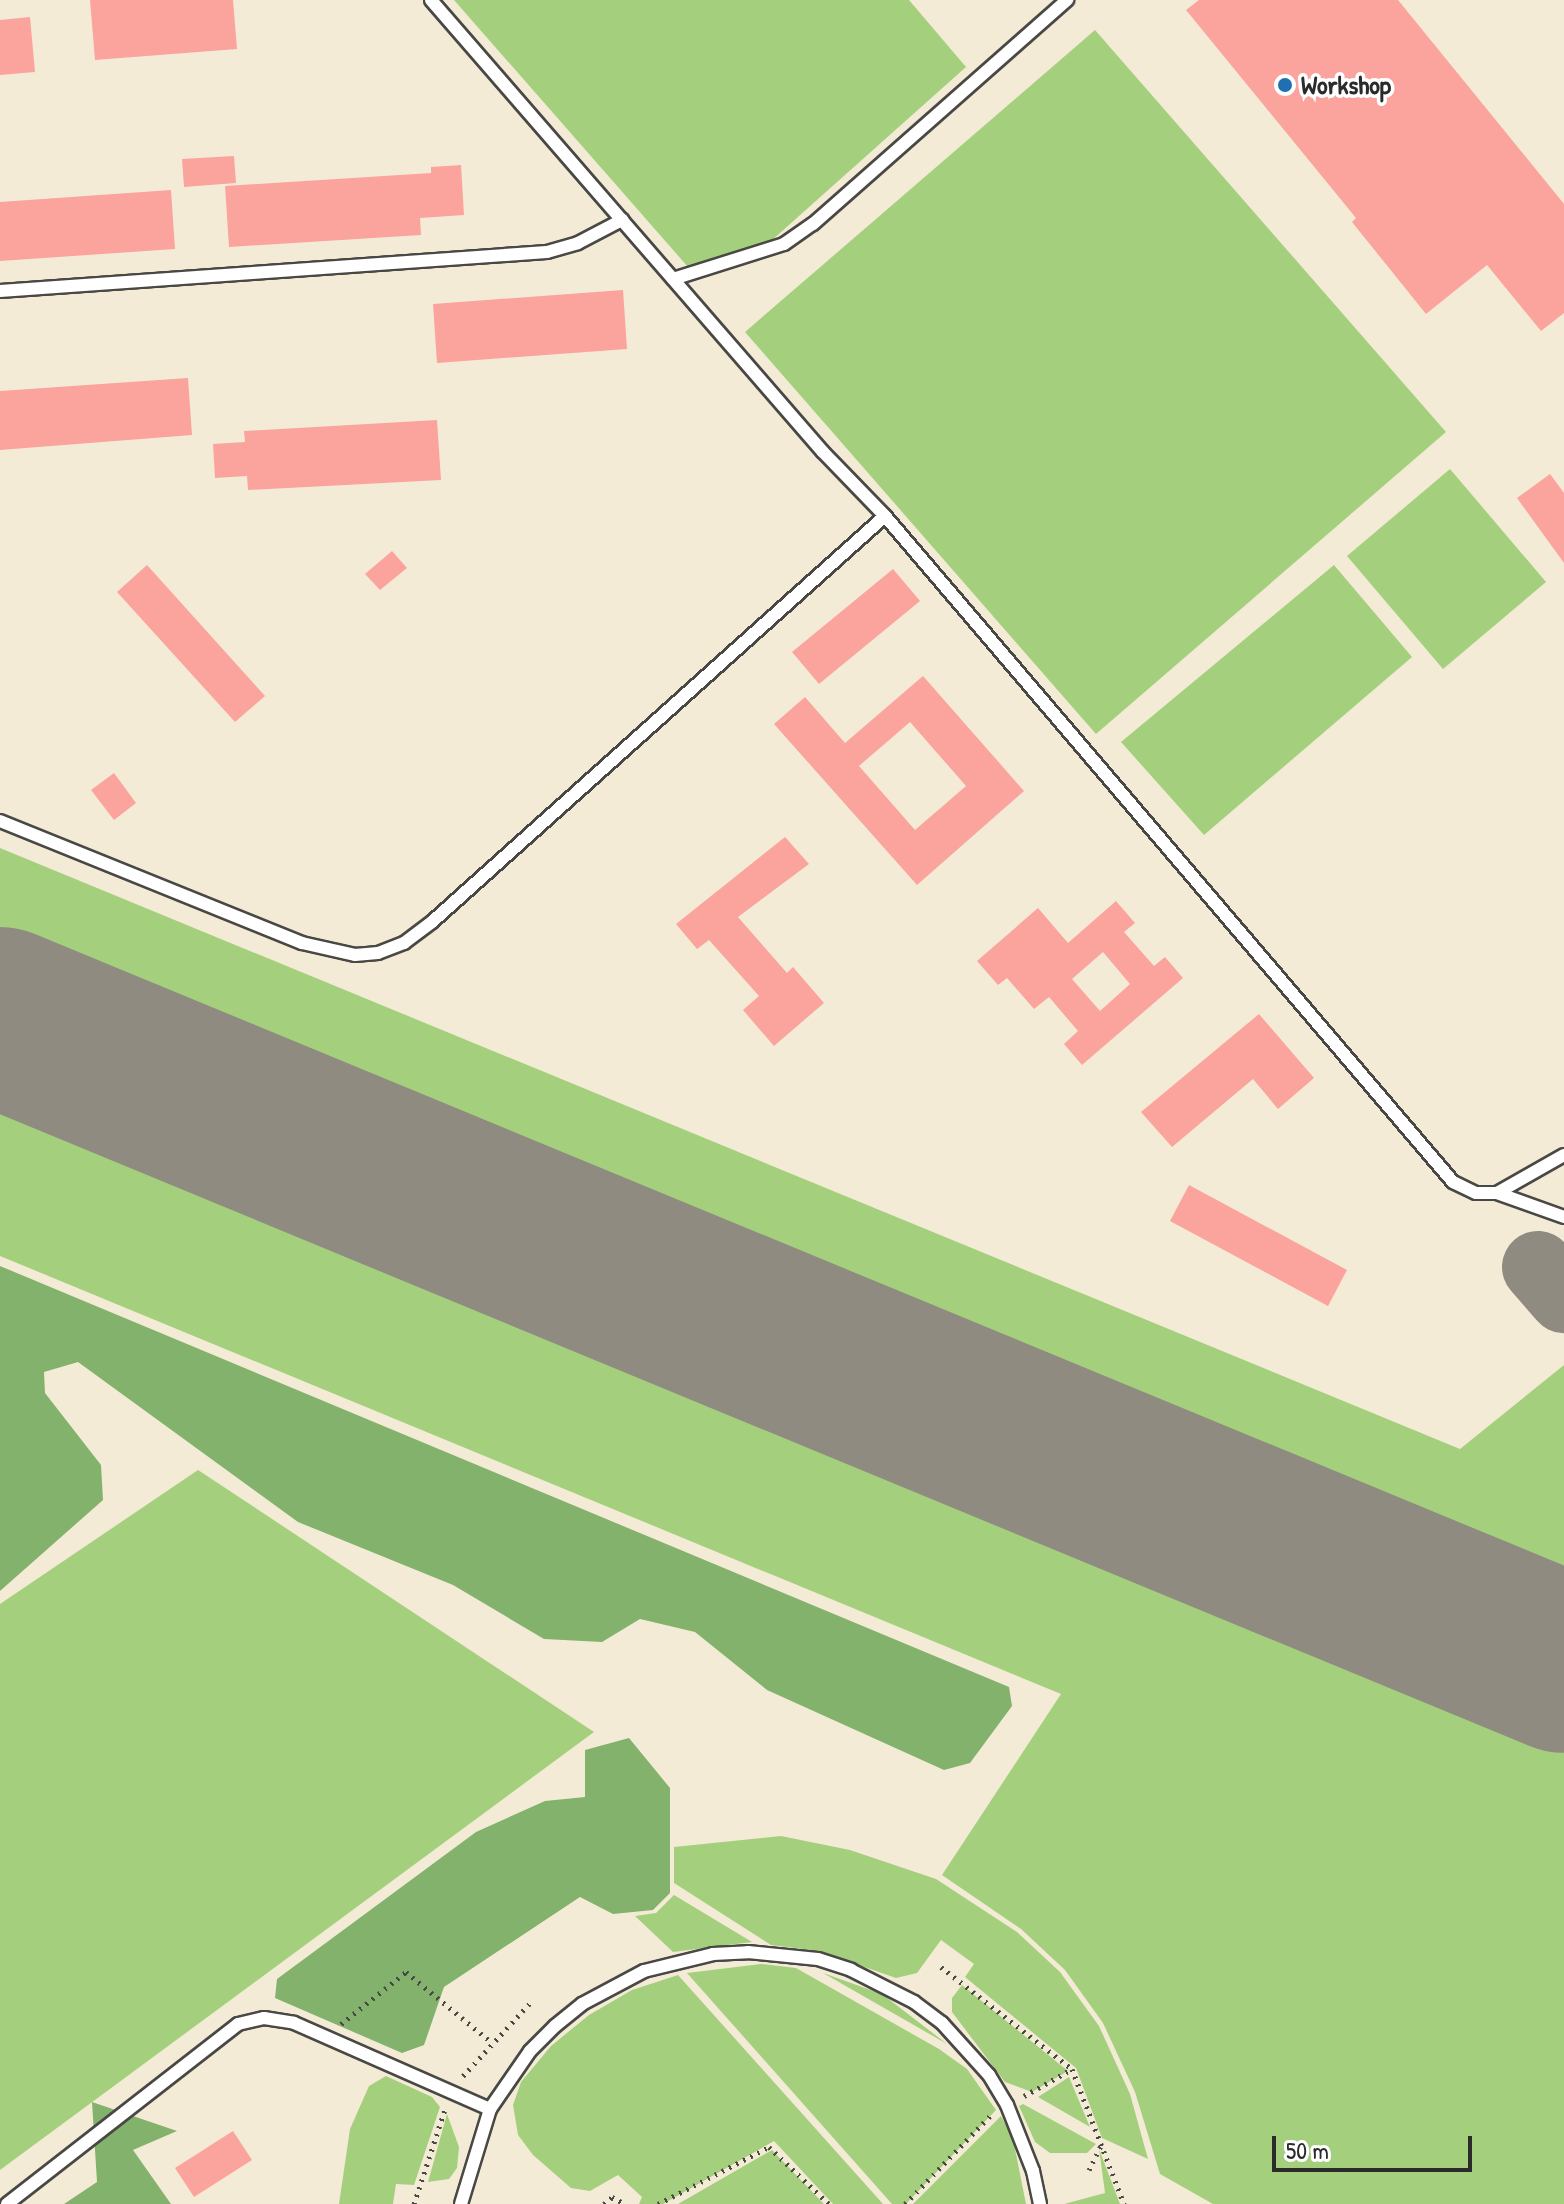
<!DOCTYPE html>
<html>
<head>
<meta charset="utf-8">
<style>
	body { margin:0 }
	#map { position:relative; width:1564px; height:2204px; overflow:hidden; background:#f4ebd6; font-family:"Patrick Hand",sans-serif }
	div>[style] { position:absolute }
	.green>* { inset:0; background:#a4d07d }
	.forest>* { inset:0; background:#83b26c }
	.taxiway>* { height:72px; margin:-36px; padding:0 36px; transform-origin:36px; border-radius:36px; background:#908b80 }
	.runway>* { height:180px; margin:-90px; padding:0 90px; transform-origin:90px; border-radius:90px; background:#908b80 }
	.building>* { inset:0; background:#fba49d }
	.path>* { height:5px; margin-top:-2.5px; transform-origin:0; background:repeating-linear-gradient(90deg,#494845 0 2px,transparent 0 8px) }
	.roads { filter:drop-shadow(2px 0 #494845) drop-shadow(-2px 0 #494845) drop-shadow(0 2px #494845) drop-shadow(0 -2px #494845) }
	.service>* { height:12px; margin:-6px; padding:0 6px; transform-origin:6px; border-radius:6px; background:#fff }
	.dots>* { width:22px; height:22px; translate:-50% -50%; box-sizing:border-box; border:4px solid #fff; border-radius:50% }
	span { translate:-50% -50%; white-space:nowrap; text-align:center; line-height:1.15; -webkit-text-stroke:7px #fff; paint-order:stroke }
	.poi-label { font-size:26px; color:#2b2b2b; font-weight:700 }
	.left { translate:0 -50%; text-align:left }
	.scale { position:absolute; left:1272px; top:2136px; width:200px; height:36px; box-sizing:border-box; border:4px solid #2b2b2b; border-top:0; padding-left:10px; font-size:24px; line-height:28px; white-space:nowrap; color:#2b2b2b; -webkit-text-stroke:6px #fff; paint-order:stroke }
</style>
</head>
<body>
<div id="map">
	<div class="green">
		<div style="clip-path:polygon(454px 0,909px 0,966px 67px,771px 241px,688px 267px)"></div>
		<div style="clip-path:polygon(1095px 30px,1446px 432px,1096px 734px,745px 332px)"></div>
		<div style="clip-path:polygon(1450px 469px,1546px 582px,1443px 669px,1347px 556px)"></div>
		<div style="clip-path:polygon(1334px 565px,1412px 657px,1204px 835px,1121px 742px)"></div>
		<div style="clip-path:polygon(0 848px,1460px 1449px,1564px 1365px,1564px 1593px,0 947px)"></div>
		<div style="clip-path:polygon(0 1101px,1564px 1747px,1564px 2204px,1213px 2204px,1160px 2174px,1135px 2092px,1103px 2023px,1065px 1970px,1021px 1929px,942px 1875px,1061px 1694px,0 1256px)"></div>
		<div style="clip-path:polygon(198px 1470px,594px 1732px,0 2170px,0 1604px)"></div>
		<div style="clip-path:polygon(781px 1836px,850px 1850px,936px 1879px,1017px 1932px,1060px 1972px,1099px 2026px,1130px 2094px,1148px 2159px,1102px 2138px,1076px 2068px,965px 1977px,974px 1964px,941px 1940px,917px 1973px,896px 1978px,819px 1951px,771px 1945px,674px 1883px,674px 1847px)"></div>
		<div style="clip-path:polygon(674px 1895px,752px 1942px,673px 1952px,635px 1916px,656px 1913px)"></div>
		<div style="clip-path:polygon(761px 1964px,796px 1968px,939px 2049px,967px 2069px,996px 2110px,906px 2204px,892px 2204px,687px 1973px)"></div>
		<div style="clip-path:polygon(823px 1973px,882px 1994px,947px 2044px)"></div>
		<div style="clip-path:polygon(678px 1975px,883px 2204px,833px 2204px,774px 2141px,663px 2204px,639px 2204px,642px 2197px,618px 2175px,590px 2191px,571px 2188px,533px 2155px,518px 2135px,513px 2105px,521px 2082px,551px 2046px,589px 2015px,632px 1990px)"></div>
		<div style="clip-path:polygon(962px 1985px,1068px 2071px,1032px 2092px,1005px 2082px,952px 2012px,952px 1998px)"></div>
		<div style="clip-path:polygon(386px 2076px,432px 2097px,440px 2107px,414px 2185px,396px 2184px,393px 2204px,339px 2204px,350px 2129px,369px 2086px)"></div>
		<div style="clip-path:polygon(1069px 2077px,1090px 2127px,1038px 2097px)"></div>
		<div style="clip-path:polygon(1023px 2104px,1096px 2144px,1087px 2153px,1050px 2153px,1035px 2142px,1019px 2106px)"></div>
		<div style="clip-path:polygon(447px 2114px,459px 2147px,457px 2168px,449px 2179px,428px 2182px)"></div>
		<div style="clip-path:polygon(1001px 2116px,1013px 2139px,1026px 2204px,913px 2204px)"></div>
		<div style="clip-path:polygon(1099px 2149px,1120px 2204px,1064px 2204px,1105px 2193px)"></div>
		<div style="clip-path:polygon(772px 2150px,824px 2204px,678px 2204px)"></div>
	</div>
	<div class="forest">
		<div style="clip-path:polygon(0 1266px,1009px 1687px,1012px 1706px,970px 1763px,944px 1770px,767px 1690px,695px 1632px,640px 1619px,602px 1642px,544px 1639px,453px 1585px,298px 1522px,78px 1362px,44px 1372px,45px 1393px,101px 1465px,103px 1500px,0 1591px)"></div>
		<div style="clip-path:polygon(629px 1738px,670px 1788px,670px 1893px,653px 1910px,613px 1914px,580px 1897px,444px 1987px,424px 2045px,402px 2053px,275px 1998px,277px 1979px,476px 1832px,545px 1801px,585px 1797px,585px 1750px)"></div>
		<div style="clip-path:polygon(92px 2102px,177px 2131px,133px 2150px,171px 2204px,64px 2204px,97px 2182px)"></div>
	</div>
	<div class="taxiway">
		<div style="left:1538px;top:1267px;width:40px;rotate:49deg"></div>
	</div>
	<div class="runway">
		<div style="left:0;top:1017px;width:1692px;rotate:22.44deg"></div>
	</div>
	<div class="building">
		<div style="clip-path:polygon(90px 0,233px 0,237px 49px,95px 60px)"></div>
		<div style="clip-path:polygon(1199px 0,1398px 0,1564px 204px,1564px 313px,1541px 331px,1487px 265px,1426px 314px,1352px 222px,1356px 218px,1186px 10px)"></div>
		<div style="clip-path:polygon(30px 17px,35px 72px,0 75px,0 20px)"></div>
		<div style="clip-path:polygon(234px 156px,236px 183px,184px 187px,182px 159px)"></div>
		<div style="clip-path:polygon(461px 165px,464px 215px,420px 218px,421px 235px,229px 247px,225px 186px,431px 173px,431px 167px)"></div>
		<div style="clip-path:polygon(171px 190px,175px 249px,0 261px,0 202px)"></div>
		<div style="clip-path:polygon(623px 290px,627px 349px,437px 363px,433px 304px)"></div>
		<div style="clip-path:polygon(188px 378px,192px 435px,0 450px,0 391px)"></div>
		<div style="clip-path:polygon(437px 420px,441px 480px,248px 490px,247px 476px,215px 478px,213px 444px,245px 442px,244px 431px)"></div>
		<div style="clip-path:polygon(1550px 474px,1564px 493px,1564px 563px,1517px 498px)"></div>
		<div style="clip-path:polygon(392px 551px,407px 568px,380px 590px,365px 574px)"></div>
		<div style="clip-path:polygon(147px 565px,265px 696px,235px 722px,117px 592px)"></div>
		<div style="clip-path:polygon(893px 569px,920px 601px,819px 684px,792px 652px)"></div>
		<div style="clip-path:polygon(evenodd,923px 676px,1024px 791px,917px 885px,774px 724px,805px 697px,845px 743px,923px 676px,910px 722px,966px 786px,915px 830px,859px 766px,910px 722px)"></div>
		<div style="clip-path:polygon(114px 773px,136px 803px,114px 820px,91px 790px)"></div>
		<div style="clip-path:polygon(785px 837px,809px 864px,738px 917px,787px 973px,793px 967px,824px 1003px,774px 1046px,743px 1010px,759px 996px,709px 940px,697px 949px,676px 924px)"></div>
		<div style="clip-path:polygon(evenodd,1116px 901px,1135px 923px,1124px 932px,1154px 966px,1165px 957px,1183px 978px,1082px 1065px,1064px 1044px,1078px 1031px,1049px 997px,1034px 1009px,1007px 978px,998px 985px,977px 961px,1038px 908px,1068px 943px,1116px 901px,1103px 952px,1130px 984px,1100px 1011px,1072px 979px,1103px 952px)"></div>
		<div style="clip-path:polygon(1259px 1014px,1314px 1078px,1278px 1109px,1253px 1079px,1172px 1147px,1141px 1112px)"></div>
		<div style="clip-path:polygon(1189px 1185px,1347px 1270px,1328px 1306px,1170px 1221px)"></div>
		<div style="clip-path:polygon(233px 2131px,252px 2160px,194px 2197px,175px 2168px)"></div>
	</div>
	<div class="path">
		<div style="left:941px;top:1967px;width:166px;rotate:37.9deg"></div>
		<div style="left:1072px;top:2069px;width:145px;rotate:68.9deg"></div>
		<div style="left:341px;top:2024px;width:83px;rotate:-38.7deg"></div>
		<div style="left:406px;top:1972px;width:109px;rotate:39.4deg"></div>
		<div style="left:463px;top:2076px;width:102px;rotate:-47.4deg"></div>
		<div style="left:1024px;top:2096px;width:55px;rotate:-29.4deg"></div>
		<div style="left:1089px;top:2170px;width:30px;rotate:-64deg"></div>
		<div style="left:414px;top:2204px;width:100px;rotate:-71.9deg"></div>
		<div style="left:604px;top:2204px;width:11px;rotate:-41deg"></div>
		<div style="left:612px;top:2197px;width:15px;rotate:28deg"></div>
		<div style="left:658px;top:2204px;width:125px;rotate:-27.2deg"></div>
		<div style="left:769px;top:2147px;width:83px;rotate:43.5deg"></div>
		<div style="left:905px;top:2204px;width:124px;rotate:-46deg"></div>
	</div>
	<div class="roads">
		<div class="service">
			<div style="left:431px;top:0;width:598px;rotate:49.07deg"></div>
			<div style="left:823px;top:452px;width:89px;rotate:45.9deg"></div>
			<div style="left:885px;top:516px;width:875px;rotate:49.54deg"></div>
			<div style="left:1453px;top:1182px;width:25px;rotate:26deg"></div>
			<div style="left:1476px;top:1193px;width:21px"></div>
			<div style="left:1497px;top:1193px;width:77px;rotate:-29.6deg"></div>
			<div style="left:673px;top:279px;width:116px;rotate:-17.5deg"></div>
			<div style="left:784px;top:244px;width:35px;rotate:-35deg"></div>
			<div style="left:813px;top:224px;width:339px;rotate:-41.4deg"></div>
			<div style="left:0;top:291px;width:548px;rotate:-4.08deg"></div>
			<div style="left:547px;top:252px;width:32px;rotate:-16deg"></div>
			<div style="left:578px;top:243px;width:50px;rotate:-27.6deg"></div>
			<div style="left:0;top:821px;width:326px;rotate:22deg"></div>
			<div style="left:302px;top:943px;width:54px;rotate:12.8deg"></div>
			<div style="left:355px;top:955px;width:23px;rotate:-5deg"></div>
			<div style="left:378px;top:953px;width:28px;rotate:-21deg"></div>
			<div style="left:404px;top:943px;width:36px;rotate:-37deg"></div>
			<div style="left:433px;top:921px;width:607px;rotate:-41.86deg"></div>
			<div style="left:1497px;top:1193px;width:71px;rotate:19.7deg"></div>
			<div style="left:7px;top:2204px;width:293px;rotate:-37.9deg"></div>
			<div style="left:238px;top:2024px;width:27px;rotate:-13deg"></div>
			<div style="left:264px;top:2018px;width:30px;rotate:9deg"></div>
			<div style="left:294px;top:2023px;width:214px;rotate:23.7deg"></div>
			<div style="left:461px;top:2204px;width:99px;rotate:-73deg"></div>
			<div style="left:490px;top:2109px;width:70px;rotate:-55.4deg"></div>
			<div style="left:530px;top:2051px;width:35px;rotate:-45deg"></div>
			<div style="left:555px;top:2026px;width:35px;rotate:-39deg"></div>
			<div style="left:582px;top:2004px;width:70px;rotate:-28deg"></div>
			<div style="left:644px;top:1971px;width:71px;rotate:-13.8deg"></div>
			<div style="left:713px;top:1954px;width:35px;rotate:-3deg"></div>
			<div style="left:748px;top:1952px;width:70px;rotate:5.7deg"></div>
			<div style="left:818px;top:1959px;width:35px;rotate:18deg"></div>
			<div style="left:851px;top:1970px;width:71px;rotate:26.9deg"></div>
			<div style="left:914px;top:2002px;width:35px;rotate:37deg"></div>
			<div style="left:942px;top:2023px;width:70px;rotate:47.9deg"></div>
			<div style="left:989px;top:2075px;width:35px;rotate:59deg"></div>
			<div style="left:1007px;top:2105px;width:71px;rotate:68.5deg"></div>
			<div style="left:1033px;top:2171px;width:34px;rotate:78deg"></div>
		</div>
	</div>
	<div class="dots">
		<div style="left:1285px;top:85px;background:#1f6fb2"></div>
	</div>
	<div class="poi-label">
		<span class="left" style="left:1301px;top:85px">Workshop</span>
	</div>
	<div class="scale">50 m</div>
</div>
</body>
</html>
